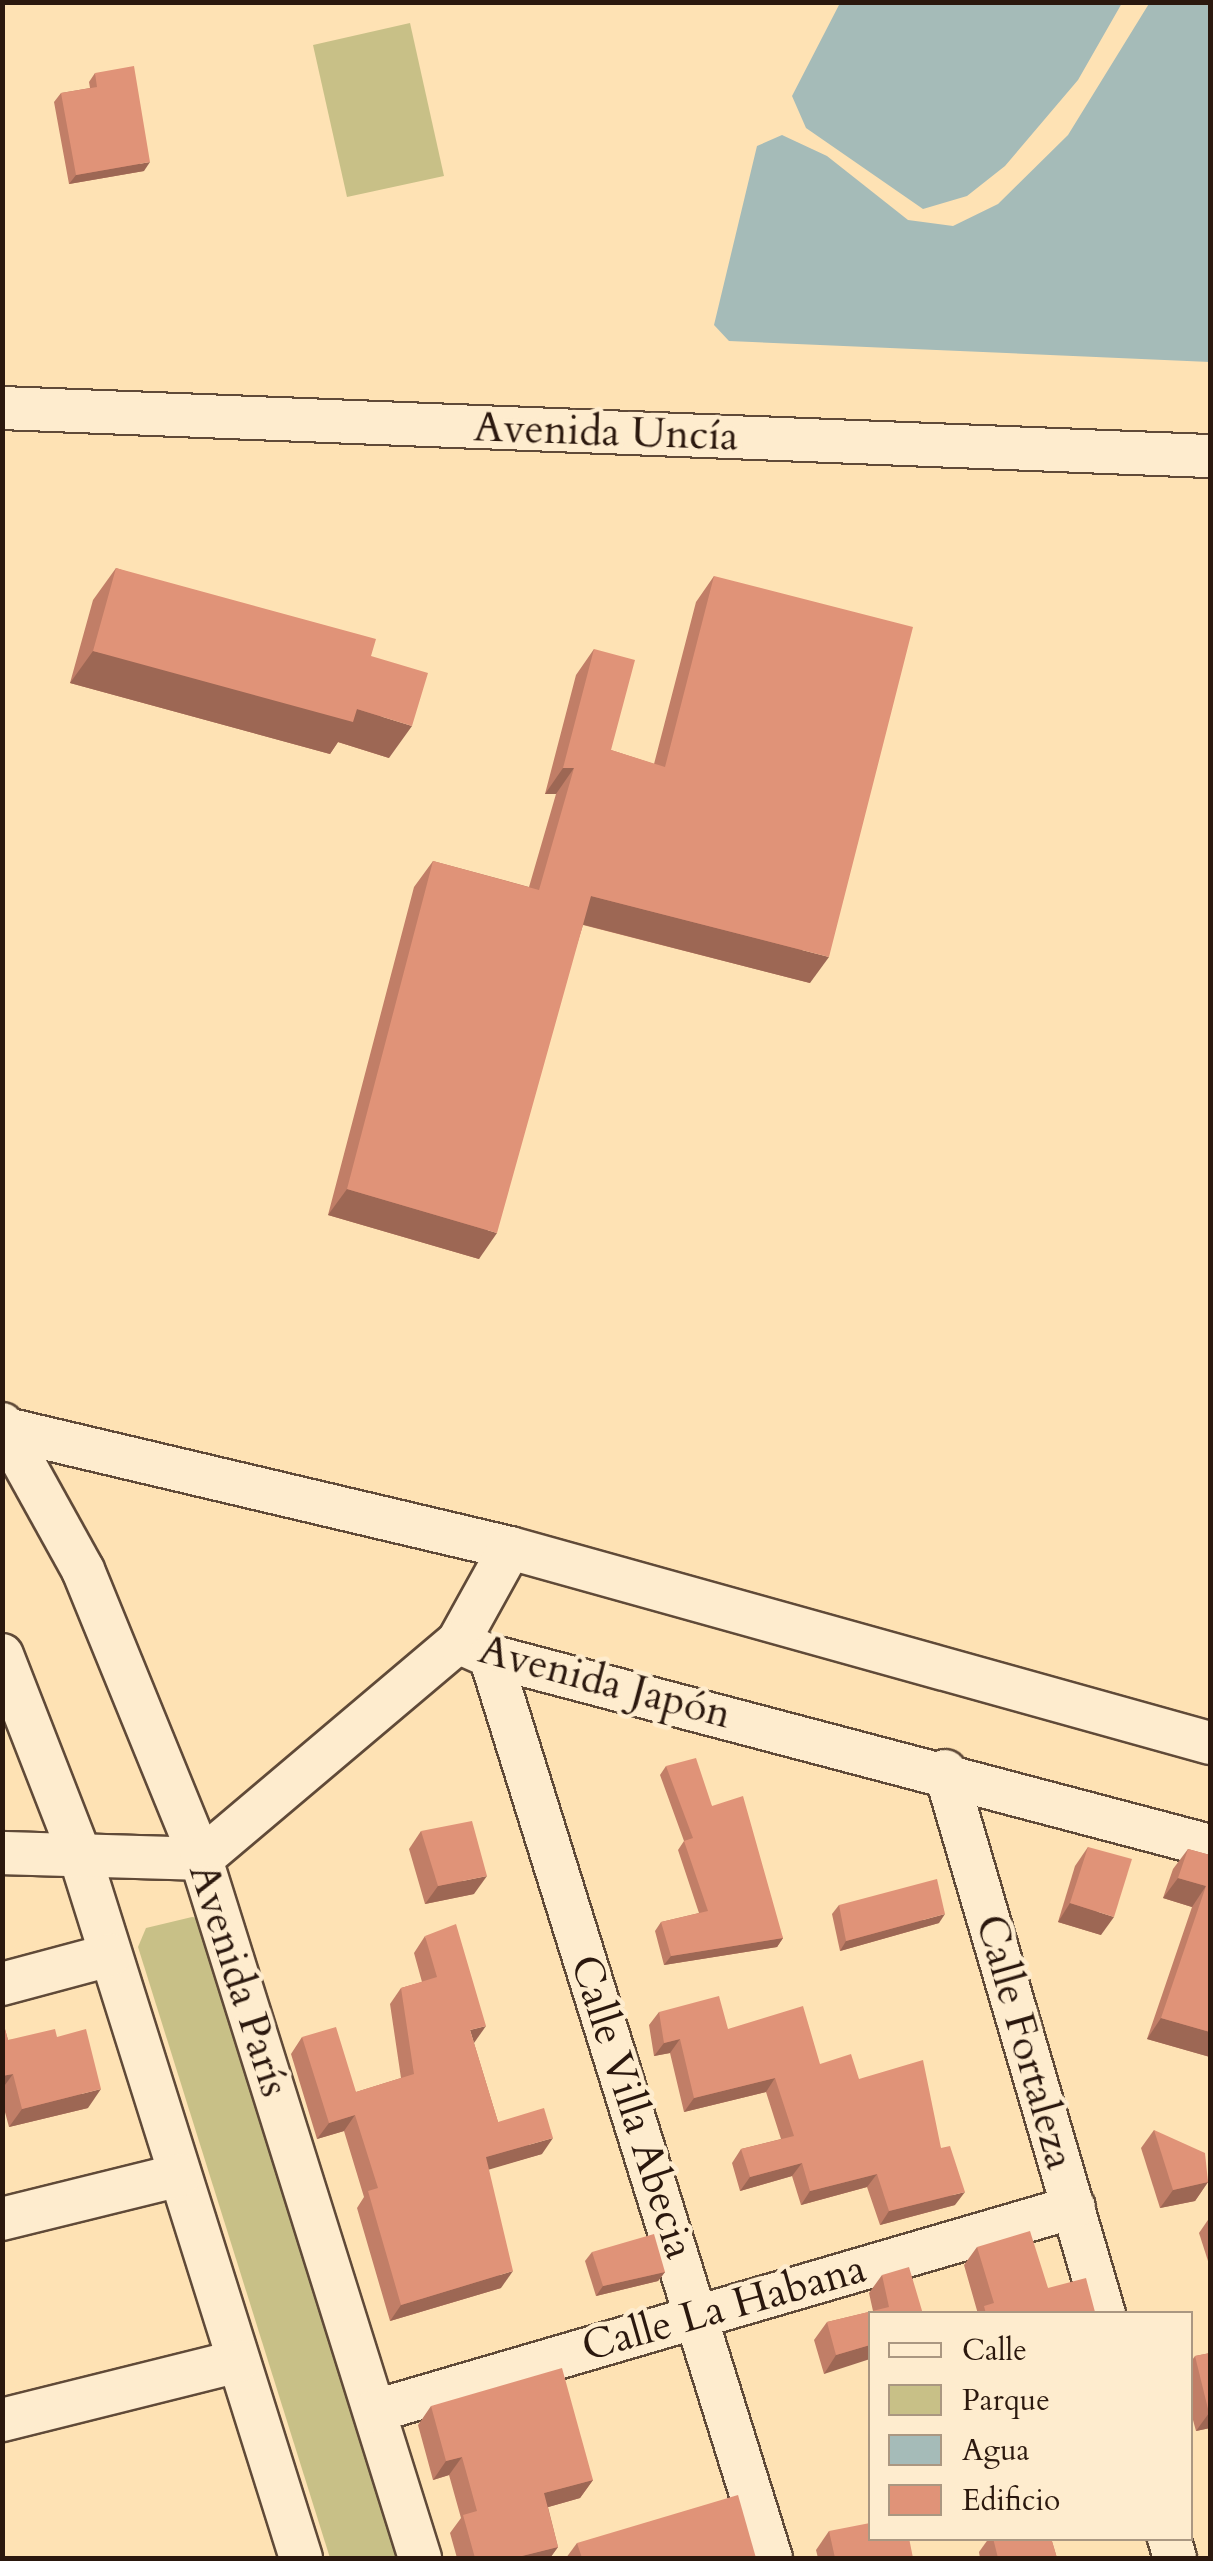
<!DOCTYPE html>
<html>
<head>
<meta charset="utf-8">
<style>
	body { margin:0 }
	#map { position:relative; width:1213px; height:2561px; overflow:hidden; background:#fee2b4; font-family:Cardo,serif }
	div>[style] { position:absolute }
	.green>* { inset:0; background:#c8c087 }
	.water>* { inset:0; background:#a5bbb8 }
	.roads { filter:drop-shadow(2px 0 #604a38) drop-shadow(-2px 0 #604a38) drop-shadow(0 2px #604a38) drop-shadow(0 -2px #604a38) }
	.minor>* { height:42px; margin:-21px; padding:0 21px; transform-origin:21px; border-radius:21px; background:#feecce }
	.wall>* { inset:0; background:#c17e67 }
	.shaded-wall>* { inset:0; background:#9d6754 }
	.building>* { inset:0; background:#e09378 }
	span { translate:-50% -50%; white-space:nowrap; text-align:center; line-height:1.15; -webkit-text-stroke:9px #feecce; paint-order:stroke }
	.street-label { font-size:42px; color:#2b180e }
	.frame { position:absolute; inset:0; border:5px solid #2b180e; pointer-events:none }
	.legend { position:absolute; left:868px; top:2311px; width:325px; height:230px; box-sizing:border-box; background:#feecce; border:2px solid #aa9781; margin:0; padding:12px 18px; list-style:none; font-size:30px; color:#2b180e }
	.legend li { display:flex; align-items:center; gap:20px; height:50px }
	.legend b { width:50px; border:2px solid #aa9781 }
</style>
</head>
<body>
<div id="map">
	<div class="green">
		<div style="clip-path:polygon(410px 23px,444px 176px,347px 197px,313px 45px)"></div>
		<div style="clip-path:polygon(192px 1917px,199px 1918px,403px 2558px,330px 2558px,138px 1947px,146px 1928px)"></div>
	</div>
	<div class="water">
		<div style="clip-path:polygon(1150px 2px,1210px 3px,1210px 362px,729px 341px,714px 325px,757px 146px,782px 135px,827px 156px,908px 220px,953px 226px,998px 204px,1068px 135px)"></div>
		<div style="clip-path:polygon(840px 3px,840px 2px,1122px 3px,1078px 80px,1005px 166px,967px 196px,923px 209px,806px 128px,792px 96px)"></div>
	</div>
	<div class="roads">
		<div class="minor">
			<div style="left:2px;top:408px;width:1209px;rotate:2.28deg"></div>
			<div style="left:2px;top:1424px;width:167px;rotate:61deg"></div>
			<div style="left:83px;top:1570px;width:312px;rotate:67.8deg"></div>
			<div style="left:201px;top:1859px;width:733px;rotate:72.6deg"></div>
			<div style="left:2px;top:1428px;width:522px;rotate:13.29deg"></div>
			<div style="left:510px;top:1548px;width:727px;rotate:15.57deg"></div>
			<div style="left:458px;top:1642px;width:107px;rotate:-61deg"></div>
			<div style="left:2px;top:1655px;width:212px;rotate:68.7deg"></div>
			<div style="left:79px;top:1853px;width:739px;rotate:72.52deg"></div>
			<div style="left:490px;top:1656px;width:945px;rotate:72.7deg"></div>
			<div style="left:945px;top:1771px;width:566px;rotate:73.68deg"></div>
			<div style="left:2px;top:1853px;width:199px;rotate:1.7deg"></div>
			<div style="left:201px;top:1859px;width:336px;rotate:-40.2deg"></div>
			<div style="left:458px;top:1642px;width:35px;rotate:24deg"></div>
			<div style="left:490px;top:1656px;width:745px;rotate:14.78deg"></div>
			<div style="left:2px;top:1984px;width:112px;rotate:-15deg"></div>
			<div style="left:2px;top:2219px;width:183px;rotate:-13.9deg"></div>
			<div style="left:375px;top:2411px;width:728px;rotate:-16.27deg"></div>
			<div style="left:2px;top:2420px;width:243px;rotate:-14deg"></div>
			<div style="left:1169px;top:2538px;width:21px;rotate:73deg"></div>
		</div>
	</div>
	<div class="wall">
		<div style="clip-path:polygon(95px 73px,144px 171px,69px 184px,54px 102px,61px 93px,90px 88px,89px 82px)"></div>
		<div style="clip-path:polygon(116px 568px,371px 656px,389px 758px,338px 742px,330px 754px,70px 683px,93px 600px)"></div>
		<div style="clip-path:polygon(714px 576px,810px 983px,583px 925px,479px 1259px,328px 1215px,414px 887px,433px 861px,529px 887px,556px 794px,545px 794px,576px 675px,594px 649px,611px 750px,654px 764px,696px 602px)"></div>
		<div style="clip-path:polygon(666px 1766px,712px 1806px,783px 1938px,777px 1947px,664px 1965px,655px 1931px,661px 1922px,699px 1913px,678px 1850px,684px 1841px,660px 1775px)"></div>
		<div style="clip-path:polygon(421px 1831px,474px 1894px,425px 1904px,409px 1849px)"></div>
		<div style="clip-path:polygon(1088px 1847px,1101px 1935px,1058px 1922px,1075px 1866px)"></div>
		<div style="clip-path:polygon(1188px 1849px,1210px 1855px,1210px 2057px,1147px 2039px,1192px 1907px,1163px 1898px,1173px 1869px)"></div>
		<div style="clip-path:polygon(839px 1905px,939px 1923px,840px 1951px,832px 1914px)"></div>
		<div style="clip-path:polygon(425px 1936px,474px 2043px,498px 2122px,542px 2154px,488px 2169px,501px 2288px,390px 2321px,357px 2208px,364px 2197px,344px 2131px,317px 2139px,291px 2054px,302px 2037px,356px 2092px,401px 2078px,390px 2004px,401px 1988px,422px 1982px,414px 1953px)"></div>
		<div style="clip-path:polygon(659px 2012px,728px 2029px,859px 2079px,941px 2148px,955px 2205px,880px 2225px,867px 2187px,801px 2205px,792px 2176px,740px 2191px,732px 2163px,741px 2149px,781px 2139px,766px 2092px,684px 2112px,670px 2053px,654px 2056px,649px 2025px)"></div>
		<div style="clip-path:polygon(2px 2018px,8px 2040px,57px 2037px,88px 2108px,9px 2127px,2px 2101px)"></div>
		<div style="clip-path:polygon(1154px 2130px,1208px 2182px,1195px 2201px,1160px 2208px,1141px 2148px)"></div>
		<div style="clip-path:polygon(1210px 2217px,1210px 2260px,1208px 2261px,1199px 2233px)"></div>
		<div style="clip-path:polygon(977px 2247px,1048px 2288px,1095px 2312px,1094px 2314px,978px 2314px,964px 2265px)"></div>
		<div style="clip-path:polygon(592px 2252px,665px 2272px,658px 2281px,596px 2296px,585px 2261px)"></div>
		<div style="clip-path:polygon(882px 2275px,923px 2314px,824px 2374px,814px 2340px,827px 2322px,873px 2311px,869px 2293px)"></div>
		<div style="clip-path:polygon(1210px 2353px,1210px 2428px,1196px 2431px,1190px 2409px,1190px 2363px,1195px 2356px)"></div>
		<div style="clip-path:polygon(431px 2406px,593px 2480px,580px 2498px,548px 2507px,558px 2547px,550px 2558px,457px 2558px,450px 2533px,461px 2518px,449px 2475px,433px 2480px,418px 2425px)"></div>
		<div style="clip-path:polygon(829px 2531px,913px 2558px,818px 2558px,816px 2550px)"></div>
		<div style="clip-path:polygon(989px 2538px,1051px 2538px,1057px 2558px,980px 2558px,979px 2552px)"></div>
		<div style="clip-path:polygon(577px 2543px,756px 2558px,566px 2558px)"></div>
	</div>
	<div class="shaded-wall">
		<div style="clip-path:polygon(150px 162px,144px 171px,69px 184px,76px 175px)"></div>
		<div style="clip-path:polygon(93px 651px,357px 709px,412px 726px,389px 758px,338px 742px,330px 754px,70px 683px)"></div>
		<div style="clip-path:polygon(563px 768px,574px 768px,556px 794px,545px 794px)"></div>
		<div style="clip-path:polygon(591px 896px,829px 957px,810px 983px,573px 922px)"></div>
		<div style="clip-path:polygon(347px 1189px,497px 1233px,479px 1259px,328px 1215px)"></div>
		<div style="clip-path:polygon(487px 1876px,474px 1894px,425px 1904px,438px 1886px)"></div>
		<div style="clip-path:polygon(1178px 1878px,1206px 1886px,1192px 1907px,1163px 1898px)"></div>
		<div style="clip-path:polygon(1070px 1903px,1114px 1917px,1101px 1935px,1058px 1922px)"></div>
		<div style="clip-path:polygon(945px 1914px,939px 1923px,840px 1951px,846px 1941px)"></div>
		<div style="clip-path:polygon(783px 1938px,777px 1947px,664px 1965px,671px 1956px)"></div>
		<div style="clip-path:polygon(1161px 2018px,1210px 2032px,1210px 2057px,1147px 2039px)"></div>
		<div style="clip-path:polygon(486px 2026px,474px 2043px,470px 2030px)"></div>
		<div style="clip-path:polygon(680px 2039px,670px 2053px,654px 2056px,664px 2043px)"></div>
		<div style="clip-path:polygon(13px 2074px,2px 2089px,2px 2076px)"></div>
		<div style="clip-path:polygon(775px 2078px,766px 2092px,684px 2112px,694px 2098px)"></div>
		<div style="clip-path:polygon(101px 2089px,88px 2108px,9px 2127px,22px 2109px)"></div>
		<div style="clip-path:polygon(355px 2115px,344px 2131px,317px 2139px,329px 2123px)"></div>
		<div style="clip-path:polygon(553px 2138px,542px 2154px,474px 2174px,486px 2157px)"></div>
		<div style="clip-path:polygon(802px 2163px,792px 2176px,740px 2191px,750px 2177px)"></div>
		<div style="clip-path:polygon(877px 2174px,867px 2187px,801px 2205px,810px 2191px)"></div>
		<div style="clip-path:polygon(1208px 2182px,1195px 2201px,1160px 2208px,1173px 2190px)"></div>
		<div style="clip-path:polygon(965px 2192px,955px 2205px,880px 2225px,889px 2211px)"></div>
		<div style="clip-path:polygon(513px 2271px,501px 2288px,390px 2321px,401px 2305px)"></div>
		<div style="clip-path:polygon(665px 2272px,658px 2281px,596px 2296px,603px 2286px)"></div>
		<div style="clip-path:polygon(870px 2345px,870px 2359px,824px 2374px,836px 2355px)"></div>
		<div style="clip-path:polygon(1209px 2413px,1210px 2413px,1210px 2428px,1196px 2431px)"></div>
		<div style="clip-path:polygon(462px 2457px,449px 2475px,433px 2480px,446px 2461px)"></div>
		<div style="clip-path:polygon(593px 2480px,580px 2498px,531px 2512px,544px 2493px)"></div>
		<div style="clip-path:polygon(558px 2547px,550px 2558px,514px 2558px)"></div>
	</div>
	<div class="building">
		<div style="clip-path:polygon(134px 66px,150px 162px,76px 175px,61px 93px,97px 87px,95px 73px)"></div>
		<div style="clip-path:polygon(116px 568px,376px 639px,371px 656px,428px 673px,412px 726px,357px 709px,353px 722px,93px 651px)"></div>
		<div style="clip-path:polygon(714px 576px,913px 627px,829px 957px,591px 896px,497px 1233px,347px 1189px,433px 861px,539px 890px,574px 768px,563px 768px,594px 649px,635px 660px,611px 750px,665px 767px)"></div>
		<div style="clip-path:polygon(696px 1758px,712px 1806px,743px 1796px,783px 1938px,671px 1956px,661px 1922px,708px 1911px,684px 1841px,693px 1838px,666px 1766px)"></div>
		<div style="clip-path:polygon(472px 1821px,487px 1876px,438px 1886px,421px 1831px)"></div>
		<div style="clip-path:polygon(1088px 1847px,1132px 1859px,1114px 1917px,1070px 1903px)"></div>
		<div style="clip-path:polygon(1188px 1849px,1210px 1855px,1210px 2032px,1161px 2018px,1206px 1886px,1178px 1878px)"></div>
		<div style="clip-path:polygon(937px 1879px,945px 1914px,846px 1941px,839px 1905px)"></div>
		<div style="clip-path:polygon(456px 1924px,486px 2026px,470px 2030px,498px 2122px,544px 2108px,553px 2138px,486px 2157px,513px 2271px,401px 2305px,368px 2191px,378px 2188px,355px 2115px,329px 2123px,302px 2037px,336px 2027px,356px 2092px,414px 2074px,401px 1988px,437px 1977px,425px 1936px)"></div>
		<div style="clip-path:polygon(719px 1996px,728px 2029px,803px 2006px,820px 2064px,851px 2054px,859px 2079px,923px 2060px,941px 2148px,950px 2146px,965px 2192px,889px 2211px,877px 2174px,810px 2191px,802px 2163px,750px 2177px,741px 2149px,794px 2136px,775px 2078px,694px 2098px,680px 2039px,664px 2043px,659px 2012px)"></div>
		<div style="clip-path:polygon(2px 2018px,8px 2040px,55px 2029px,57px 2037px,86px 2029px,101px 2089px,22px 2109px,13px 2074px,2px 2076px)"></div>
		<div style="clip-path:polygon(1154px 2130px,1205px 2153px,1208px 2182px,1173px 2190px)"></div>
		<div style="clip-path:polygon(1030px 2231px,1048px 2288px,1086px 2278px,1095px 2312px,1088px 2314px,986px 2314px,984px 2306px,994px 2303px,977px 2247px)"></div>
		<div style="clip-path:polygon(654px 2234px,665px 2272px,603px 2286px,592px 2252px)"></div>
		<div style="clip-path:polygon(909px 2267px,923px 2314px,870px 2314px,870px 2345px,836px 2355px,827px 2322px,889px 2307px,882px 2275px)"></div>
		<div style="clip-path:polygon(1210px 2353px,1210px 2413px,1209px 2413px,1195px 2356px)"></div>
		<div style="clip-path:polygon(562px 2368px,593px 2480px,544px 2493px,558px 2547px,514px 2558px,475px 2558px,463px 2515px,477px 2511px,462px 2457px,446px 2461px,431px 2406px)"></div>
		<div style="clip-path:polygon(738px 2495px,756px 2558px,582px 2558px,577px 2543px)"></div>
		<div style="clip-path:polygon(870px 2523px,870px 2538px,909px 2538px,913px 2558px,835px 2558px,829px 2531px)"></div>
		<div style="clip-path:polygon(993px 2538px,1051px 2538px,1057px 2558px,998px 2558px)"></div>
	</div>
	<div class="street-label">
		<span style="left:606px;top:432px;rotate:2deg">Avenida Uncía</span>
		<span style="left:605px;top:1682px;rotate:15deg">Avenida Japón</span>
		<span style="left:239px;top:1980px;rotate:72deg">Avenida París</span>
		<span style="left:1025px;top:2042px;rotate:74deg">Calle Fortaleza</span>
		<span style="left:632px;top:2107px;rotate:72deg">Calle Villa Abecia</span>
		<span style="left:724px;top:2308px;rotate:-16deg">Calle La Habana</span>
	</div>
	<div class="frame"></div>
	<ul class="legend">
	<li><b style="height:12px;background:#feecce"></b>Calle</li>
	<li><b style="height:28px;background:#c8c087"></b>Parque</li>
	<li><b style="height:28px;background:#a5bbb8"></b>Agua</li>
	<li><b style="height:28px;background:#e09378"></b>Edificio</li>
	</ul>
</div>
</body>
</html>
